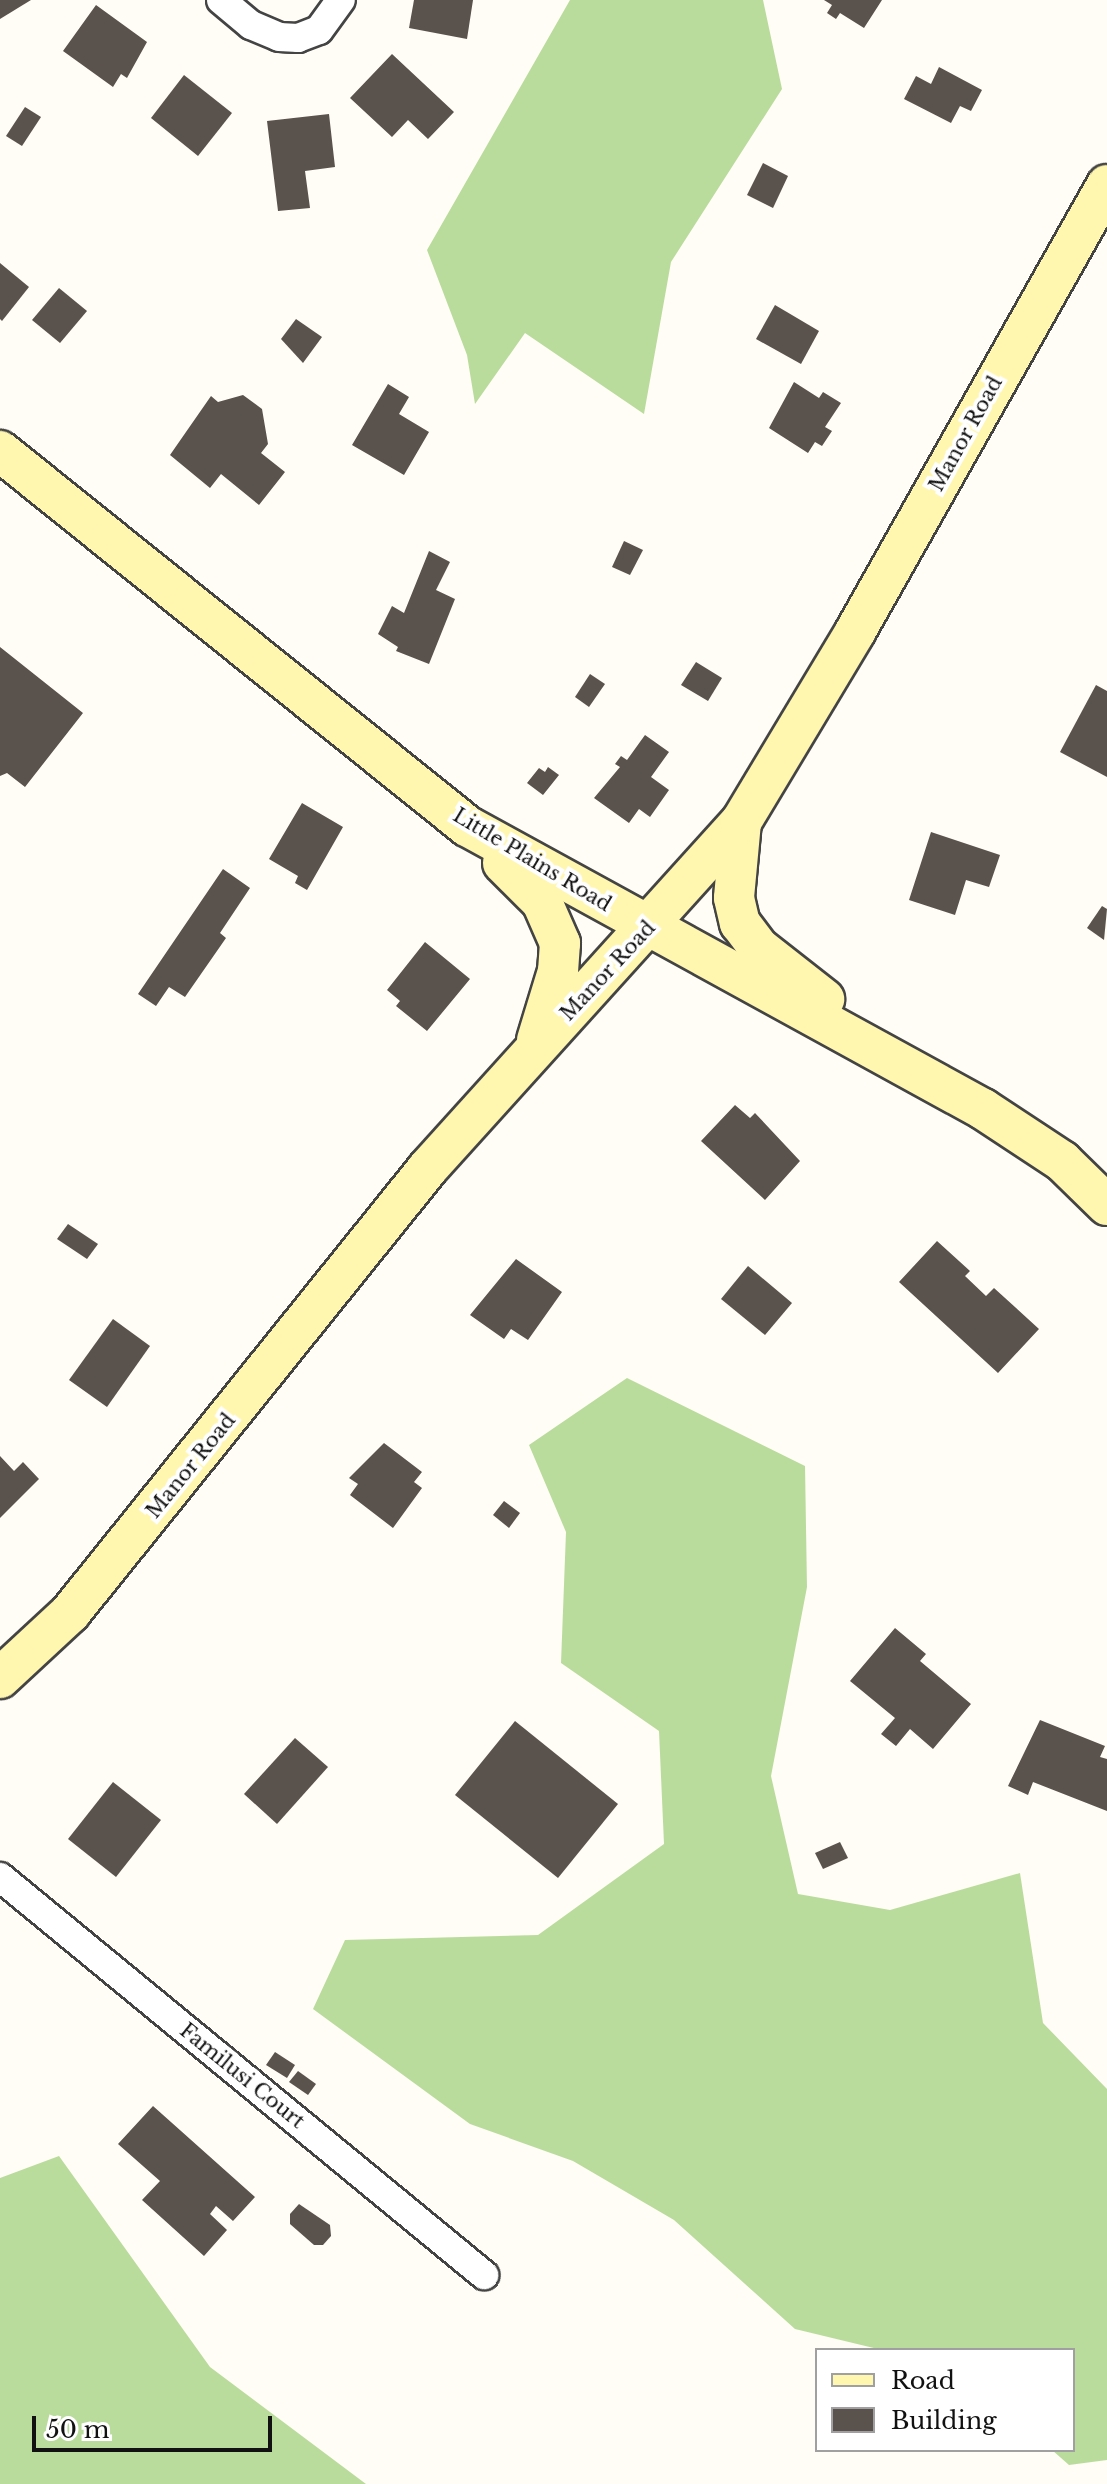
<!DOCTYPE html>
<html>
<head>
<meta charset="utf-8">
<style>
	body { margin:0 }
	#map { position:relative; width:1107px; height:2484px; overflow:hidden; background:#fffdf5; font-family:"Libre Baskerville",serif }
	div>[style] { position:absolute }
	.forest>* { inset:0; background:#b9dc9c }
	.building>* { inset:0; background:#5a524d }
	.roads { filter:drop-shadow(2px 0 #444) drop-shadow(-2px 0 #444) drop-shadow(0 2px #444) drop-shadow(0 -2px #444) }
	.street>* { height:28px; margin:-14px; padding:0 14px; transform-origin:14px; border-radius:14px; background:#fff }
	.secondary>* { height:40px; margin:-20px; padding:0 20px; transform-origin:20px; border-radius:20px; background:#fff6b0 }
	span { translate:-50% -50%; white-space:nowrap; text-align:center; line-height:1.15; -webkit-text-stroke:8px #fff; paint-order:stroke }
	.street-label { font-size:20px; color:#111 }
	.legend { position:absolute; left:815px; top:2348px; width:260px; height:104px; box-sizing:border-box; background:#fff; border:2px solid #a0a0a0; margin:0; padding:10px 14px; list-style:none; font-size:24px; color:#111 }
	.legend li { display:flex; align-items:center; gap:16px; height:40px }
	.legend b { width:40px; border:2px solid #a0a0a0 }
	.scale { position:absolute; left:32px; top:2416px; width:240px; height:36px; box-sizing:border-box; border:4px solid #111; border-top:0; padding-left:10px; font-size:24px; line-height:28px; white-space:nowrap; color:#111; -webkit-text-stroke:6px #fff; paint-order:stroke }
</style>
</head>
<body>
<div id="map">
	<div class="forest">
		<div style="clip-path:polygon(570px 0,763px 0,782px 89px,671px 262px,644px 414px,525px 333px,475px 404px,467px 355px,427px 250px)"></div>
		<div style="clip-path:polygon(627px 1378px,805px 1466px,807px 1587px,771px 1776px,798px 1894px,890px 1910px,1020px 1873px,1043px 2023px,1107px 2089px,1107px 2460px,1069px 2465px,1052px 2450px,1073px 2450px,1073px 2350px,882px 2350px,795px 2329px,674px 2220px,573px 2161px,470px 2124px,313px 2009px,345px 1940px,538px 1935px,664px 1844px,659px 1731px,561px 1663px,566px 1532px,529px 1445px)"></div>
		<div style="clip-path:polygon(59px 2156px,210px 2367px,366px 2484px,0 2484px,0 2178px)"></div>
	</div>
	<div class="building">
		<div style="clip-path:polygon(0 0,31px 0,0 19px)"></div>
		<div style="clip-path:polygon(414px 0,473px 0,467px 39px,409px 28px)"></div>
		<div style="clip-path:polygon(824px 0,882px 0,864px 28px,840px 13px,836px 19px,827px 13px,832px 5px)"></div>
		<div style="clip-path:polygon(96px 5px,147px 42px,127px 78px,121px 74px,113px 87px,63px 51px)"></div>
		<div style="clip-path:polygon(392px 54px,454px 112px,428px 139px,408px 120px,392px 137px,350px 98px)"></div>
		<div style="clip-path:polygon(939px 67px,982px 90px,971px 111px,960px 106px,951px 123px,904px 99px,916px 76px,931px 84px)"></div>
		<div style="clip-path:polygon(184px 75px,232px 113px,198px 156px,151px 118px)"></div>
		<div style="clip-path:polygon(25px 107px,41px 117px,22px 146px,6px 136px)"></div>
		<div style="clip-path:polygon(329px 114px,335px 167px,305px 171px,310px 208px,278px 211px,267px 121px)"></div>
		<div style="clip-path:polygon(763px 163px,788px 176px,773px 208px,747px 195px)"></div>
		<div style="clip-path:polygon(0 263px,29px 287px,2px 321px,0 319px)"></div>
		<div style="clip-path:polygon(59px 288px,87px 311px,60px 343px,32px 320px)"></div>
		<div style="clip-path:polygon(775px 305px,819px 331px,801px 364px,756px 339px)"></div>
		<div style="clip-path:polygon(296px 319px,322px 337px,303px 363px,281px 339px)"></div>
		<div style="clip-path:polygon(794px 382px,819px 398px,823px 392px,841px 403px,825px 427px,832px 431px,822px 446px,815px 442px,808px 453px,769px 428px)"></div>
		<div style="clip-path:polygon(388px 384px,409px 397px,399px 414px,429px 432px,404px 475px,352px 445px)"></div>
		<div style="clip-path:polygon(243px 395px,262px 409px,268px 444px,261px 453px,285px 472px,259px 505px,221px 474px,210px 488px,170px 455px,211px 396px,218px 402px)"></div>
		<div style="clip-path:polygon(624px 541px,643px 550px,630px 575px,612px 567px)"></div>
		<div style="clip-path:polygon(429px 551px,450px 562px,436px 590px,455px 599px,429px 664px,396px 651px,398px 647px,378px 634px,392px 606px,404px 613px)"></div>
		<div style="clip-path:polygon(0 647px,83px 713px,25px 787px,7px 773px,0 776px)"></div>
		<div style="clip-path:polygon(696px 662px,722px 678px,708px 701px,681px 685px)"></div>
		<div style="clip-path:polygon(590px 674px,605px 684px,589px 707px,575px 697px)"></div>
		<div style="clip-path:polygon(1096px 685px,1107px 691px,1107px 777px,1060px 752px)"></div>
		<div style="clip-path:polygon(645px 735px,669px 752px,651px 777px,669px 790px,650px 817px,639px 809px,629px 823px,594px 798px,620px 767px,615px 764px,621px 756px,627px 760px)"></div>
		<div style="clip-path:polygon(548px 767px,559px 775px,543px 795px,527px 783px,539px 768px,545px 772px)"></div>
		<div style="clip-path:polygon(302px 803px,343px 827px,307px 890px,295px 883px,298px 876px,269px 859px)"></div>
		<div style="clip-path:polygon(931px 832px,1000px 855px,989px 887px,966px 880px,955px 915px,909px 900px)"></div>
		<div style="clip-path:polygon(223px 869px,250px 888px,220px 933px,226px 938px,185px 997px,169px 987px,156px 1006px,138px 994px)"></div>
		<div style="clip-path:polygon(1102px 906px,1107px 909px,1104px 940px,1087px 928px)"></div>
		<div style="clip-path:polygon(425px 942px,470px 979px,427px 1031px,396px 1006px,400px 1001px,387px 990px)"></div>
		<div style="clip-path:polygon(735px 1105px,750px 1118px,755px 1113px,800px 1161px,765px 1200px,701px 1141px)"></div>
		<div style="clip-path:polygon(68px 1224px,98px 1244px,87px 1259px,57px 1239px)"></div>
		<div style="clip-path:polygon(937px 1241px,970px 1271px,965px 1276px,986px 1296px,994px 1288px,1039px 1329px,998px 1373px,899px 1282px)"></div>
		<div style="clip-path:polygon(516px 1259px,562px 1292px,528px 1340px,511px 1329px,504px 1339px,470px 1315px)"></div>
		<div style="clip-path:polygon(748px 1266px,792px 1303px,765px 1335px,721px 1299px)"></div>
		<div style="clip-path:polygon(113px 1319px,150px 1346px,107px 1407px,69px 1380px)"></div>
		<div style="clip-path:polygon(384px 1443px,422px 1472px,414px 1482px,422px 1488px,393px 1528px,350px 1495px,358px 1484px,349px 1478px)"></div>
		<div style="clip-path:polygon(0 1456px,14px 1471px,23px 1462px,39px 1479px,0 1518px)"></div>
		<div style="clip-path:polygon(504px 1501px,520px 1513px,509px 1528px,493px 1515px)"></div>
		<div style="clip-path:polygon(895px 1628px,926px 1654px,920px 1661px,971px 1704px,933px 1749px,910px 1729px,896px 1746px,881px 1734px,895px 1718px,850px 1681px)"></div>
		<div style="clip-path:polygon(1040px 1720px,1105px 1746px,1100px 1757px,1107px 1759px,1107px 1811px,1033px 1782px,1028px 1795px,1008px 1786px)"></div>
		<div style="clip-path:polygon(515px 1721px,618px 1804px,558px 1878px,455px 1795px)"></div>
		<div style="clip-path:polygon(295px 1738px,328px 1767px,277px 1824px,244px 1794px)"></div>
		<div style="clip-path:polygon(113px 1782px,161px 1820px,116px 1877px,68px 1839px)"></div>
		<div style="clip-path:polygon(840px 1842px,848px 1858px,823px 1869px,815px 1853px)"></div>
		<div style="clip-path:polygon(275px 2052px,295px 2065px,287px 2078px,266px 2065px)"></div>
		<div style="clip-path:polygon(298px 2071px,316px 2084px,308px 2095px,289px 2082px)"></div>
		<div style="clip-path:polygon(153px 2106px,255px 2197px,233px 2221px,216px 2206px,210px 2214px,227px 2230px,204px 2256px,142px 2200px,160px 2181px,118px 2144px)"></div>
		<div style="clip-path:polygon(299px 2204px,330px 2225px,331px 2236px,323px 2245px,314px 2245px,290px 2224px,290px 2214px)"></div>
	</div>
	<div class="roads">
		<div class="street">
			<div style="left:221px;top:0;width:39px;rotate:40deg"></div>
			<div style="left:251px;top:25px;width:30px;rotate:23deg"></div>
			<div style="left:279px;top:37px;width:19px;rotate:3deg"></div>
			<div style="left:298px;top:38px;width:22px;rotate:-21deg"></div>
			<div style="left:319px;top:30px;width:37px;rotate:-54deg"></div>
			<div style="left:0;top:1877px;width:627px;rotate:39.43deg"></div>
		</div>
		<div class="secondary">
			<div style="left:0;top:451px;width:599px;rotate:38.76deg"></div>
			<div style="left:467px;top:826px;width:589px;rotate:28.74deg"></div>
			<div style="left:983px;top:1109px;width:95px;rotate:33.4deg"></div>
			<div style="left:1062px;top:1161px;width:63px;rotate:44.4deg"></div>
			<div style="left:741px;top:822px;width:76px;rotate:95.3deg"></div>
			<div style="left:734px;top:898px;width:26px;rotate:77deg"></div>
			<div style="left:740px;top:923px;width:31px;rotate:53deg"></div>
			<div style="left:759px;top:948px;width:83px;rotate:38.1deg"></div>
			<div style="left:503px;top:863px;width:55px;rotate:45deg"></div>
			<div style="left:542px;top:902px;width:45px;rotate:66.3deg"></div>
			<div style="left:560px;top:943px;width:28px;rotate:94deg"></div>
			<div style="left:558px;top:971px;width:72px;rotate:106.9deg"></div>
			<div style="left:0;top:1678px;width:96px;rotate:-42.9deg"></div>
			<div style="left:70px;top:1613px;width:571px;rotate:-51.18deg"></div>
			<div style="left:428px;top:1168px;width:467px;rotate:-47.9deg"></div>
			<div style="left:741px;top:822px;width:222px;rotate:-59deg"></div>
			<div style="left:855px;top:632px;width:513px;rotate:-60.59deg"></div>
		</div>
	</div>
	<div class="street-label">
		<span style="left:966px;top:434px;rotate:-61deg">Manor Road</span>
		<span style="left:532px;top:860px;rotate:31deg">Little Plains Road</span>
		<span style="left:608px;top:971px;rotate:-47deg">Manor Road</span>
		<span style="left:191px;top:1466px;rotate:-51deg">Manor Road</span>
		<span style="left:242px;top:2076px;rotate:39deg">Familusi Court</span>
	</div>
	<ul class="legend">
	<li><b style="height:10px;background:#fff6b0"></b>Road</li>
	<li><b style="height:22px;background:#5a524d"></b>Building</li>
	</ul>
	<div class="scale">50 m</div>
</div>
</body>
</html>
